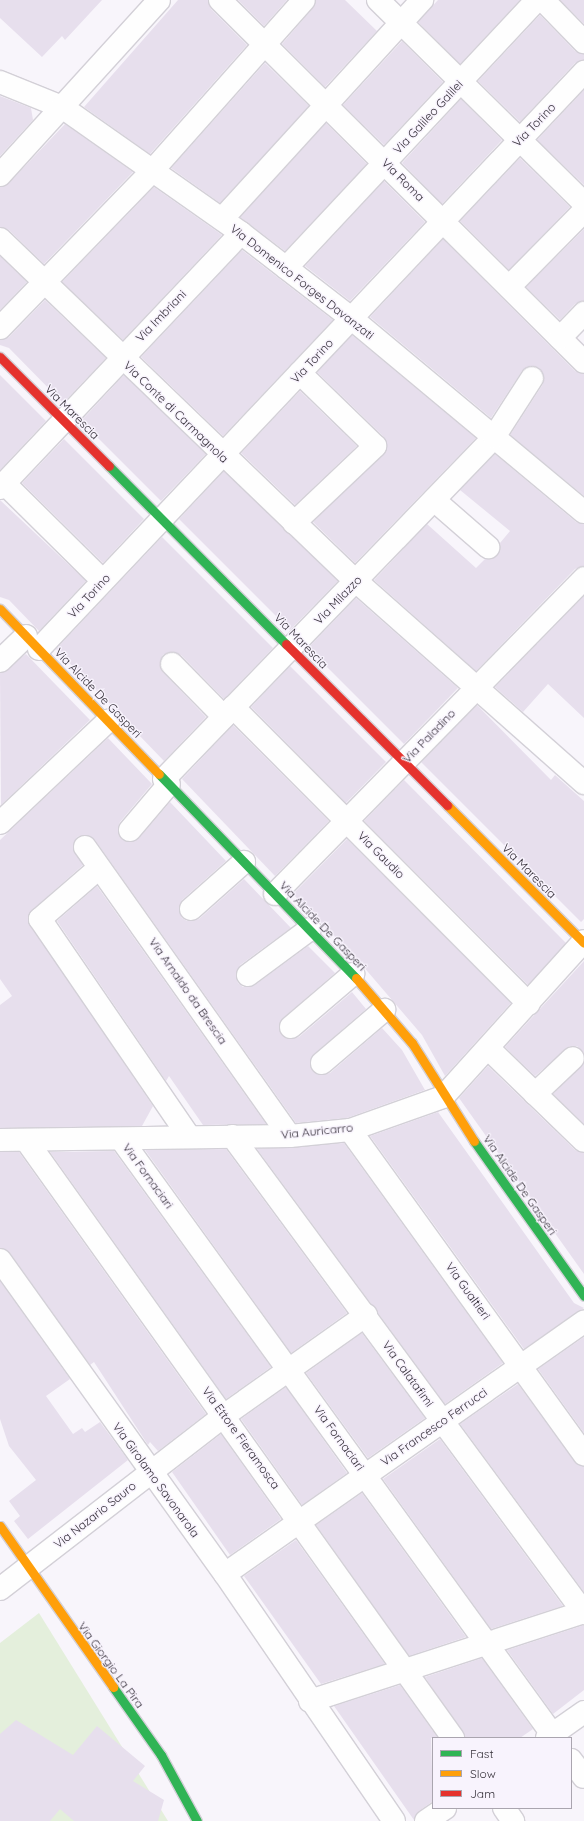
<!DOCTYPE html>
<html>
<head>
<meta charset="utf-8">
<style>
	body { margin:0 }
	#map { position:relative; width:584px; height:1821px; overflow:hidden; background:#f8f5fb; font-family:Quicksand,sans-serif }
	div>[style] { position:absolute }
	.green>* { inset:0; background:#e4efdc }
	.building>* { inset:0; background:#e7dfed }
	.roads { filter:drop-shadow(1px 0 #d3d0d7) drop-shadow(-1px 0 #d3d0d7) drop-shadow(0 1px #d3d0d7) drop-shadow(0 -1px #d3d0d7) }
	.street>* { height:22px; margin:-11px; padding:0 11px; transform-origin:11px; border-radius:11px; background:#fefefe }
	.fast>* { height:9px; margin:-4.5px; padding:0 4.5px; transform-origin:4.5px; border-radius:4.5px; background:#30b455 }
	.slow>* { height:9px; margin:-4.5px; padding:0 4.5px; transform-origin:4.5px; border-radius:4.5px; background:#ff9f0a }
	.jam>* { height:9px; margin:-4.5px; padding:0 4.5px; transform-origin:4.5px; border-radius:4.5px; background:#e5322d }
	span { translate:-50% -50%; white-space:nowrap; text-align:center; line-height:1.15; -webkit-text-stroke:3px #f8f3fd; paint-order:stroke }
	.street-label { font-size:12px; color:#353039 }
	.legend { position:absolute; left:432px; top:1737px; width:140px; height:72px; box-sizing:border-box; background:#f8f3fd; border:1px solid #aaa5af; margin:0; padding:5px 7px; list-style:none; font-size:12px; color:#353039 }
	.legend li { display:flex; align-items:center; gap:8px; height:20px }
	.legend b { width:20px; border:1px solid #aaa5af }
</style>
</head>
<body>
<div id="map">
	<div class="green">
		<div style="clip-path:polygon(39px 1613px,168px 1821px,0 1821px,0 1643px)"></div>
	</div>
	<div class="building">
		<div style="clip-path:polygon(0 0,102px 0,65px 40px,62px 36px,42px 57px,0 18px)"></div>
		<div style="clip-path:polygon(178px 0,208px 0,211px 9px,247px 45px,150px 154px,84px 107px)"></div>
		<div style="clip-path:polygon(238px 0,287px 0,264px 26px)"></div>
		<div style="clip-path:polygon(316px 0,345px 0,377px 31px,325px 87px,282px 44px,313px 8px)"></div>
		<div style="clip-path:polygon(438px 0,520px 0,460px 64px,418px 22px)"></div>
		<div style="clip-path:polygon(560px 0,584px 0,584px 24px)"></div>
		<div style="clip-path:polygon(540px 15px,575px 51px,584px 54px,584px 60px,575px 63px,520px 122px,478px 81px)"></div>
		<div style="clip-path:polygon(402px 41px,443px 82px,384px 145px,343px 105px)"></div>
		<div style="clip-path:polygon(265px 63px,309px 106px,220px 203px,171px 168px)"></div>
		<div style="clip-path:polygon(584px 90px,584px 185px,537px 140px)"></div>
		<div style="clip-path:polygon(0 96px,31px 108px,33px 120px,0 156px)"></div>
		<div style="clip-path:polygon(461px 99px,502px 140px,442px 204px,402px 163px)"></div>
		<div style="clip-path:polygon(326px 123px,367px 164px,285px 251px,240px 217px)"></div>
		<div style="clip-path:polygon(65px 124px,133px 172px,44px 264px,9px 230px,0 227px,0 187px,9px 183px)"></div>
		<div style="clip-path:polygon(520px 158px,570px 207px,509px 270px,460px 221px)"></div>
		<div style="clip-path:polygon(384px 181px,425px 222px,350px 301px,305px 266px)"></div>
		<div style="clip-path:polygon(154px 187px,222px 235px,123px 340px,62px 282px)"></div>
		<div style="clip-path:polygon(584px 229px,584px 301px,575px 304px,560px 320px,526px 287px)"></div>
		<div style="clip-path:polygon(443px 239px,575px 371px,584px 374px,584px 496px,510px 435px,543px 384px,543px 373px,539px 368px,532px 366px,522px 371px,491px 418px,370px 317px)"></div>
		<div style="clip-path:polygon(242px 250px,333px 320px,223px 436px,141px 357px)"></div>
		<div style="clip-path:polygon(0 256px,27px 282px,0 310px)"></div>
		<div style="clip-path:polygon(45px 300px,106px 358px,63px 403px,9px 348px,0 345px,0 340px,9px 337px)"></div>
		<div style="clip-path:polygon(352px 335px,476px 438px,355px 563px,313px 522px,387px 449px,384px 437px,317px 372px)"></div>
		<div style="clip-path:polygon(0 375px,46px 421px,0 470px)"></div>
		<div style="clip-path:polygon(124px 375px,206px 454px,161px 501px,81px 421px)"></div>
		<div style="clip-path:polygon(300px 391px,357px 446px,295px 505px,241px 453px)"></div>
		<div style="clip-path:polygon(64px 439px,144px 519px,103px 563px,22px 483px)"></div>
		<div style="clip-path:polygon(495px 454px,576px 522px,584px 524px,584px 566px,575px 569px,476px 671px,374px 580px,427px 524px,476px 568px,485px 559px,497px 555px,500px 543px,510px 531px,460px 490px)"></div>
		<div style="clip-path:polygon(224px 471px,338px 581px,290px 630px,179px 519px)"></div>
		<div style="clip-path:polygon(0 500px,86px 581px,39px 631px,9px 600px,0 597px)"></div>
		<div style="clip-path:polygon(162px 537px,273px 648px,224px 699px,181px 655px,169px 652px,163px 655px,160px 661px,163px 672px,206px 717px,164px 761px,56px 649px)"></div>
		<div style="clip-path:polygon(584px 596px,584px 718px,548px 684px,523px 712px,495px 687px)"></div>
		<div style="clip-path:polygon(356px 598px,458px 688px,404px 744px,308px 648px)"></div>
		<div style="clip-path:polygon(26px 654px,90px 720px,1px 805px,0 673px)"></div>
		<div style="clip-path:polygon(290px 666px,386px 762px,346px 803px,251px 707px)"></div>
		<div style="clip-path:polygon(477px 705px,551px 780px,555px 775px,584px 801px,584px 919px,581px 922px,421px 762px)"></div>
		<div style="clip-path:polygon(233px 725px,329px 821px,275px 876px,182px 779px)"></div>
		<div style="clip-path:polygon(108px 738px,152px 784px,120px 822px,118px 828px,122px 839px,128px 842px,139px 838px,170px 802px,226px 861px,182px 900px,179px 911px,182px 918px,187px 921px,199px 919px,244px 879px,291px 928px,240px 965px,236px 976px,238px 983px,243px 987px,255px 985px,308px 946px,335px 973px,283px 1018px,279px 1029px,282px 1035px,287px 1039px,299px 1037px,352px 992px,366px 1009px,314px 1054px,310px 1065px,313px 1071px,318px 1075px,330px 1073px,382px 1028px,402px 1050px,425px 1090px,347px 1118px,296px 1123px,95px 840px,84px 835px,77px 837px,73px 848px,83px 865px,32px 910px,28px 921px,153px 1106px,142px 1126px,0 1128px,0 1005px,12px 996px,0 979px,0 840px)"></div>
		<div style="clip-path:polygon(404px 780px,566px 943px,528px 985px,364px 821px)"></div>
		<div style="clip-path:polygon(347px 839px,511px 1003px,445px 1076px,422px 1035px,362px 965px,293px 894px)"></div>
		<div style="clip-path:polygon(97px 886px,266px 1124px,203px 1125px,169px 1076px,166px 1081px,57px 921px)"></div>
		<div style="clip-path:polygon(584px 961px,584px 1053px,577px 1046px,570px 1046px,535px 1076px,505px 1047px)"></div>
		<div style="clip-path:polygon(584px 1063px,584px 1124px,553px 1094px)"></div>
		<div style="clip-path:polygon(488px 1066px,575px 1150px,584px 1153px,584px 1274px,459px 1098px)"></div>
		<div style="clip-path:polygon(438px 1112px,574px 1303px,584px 1308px,524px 1349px,370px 1136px)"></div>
		<div style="clip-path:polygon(344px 1143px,503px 1363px,445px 1404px,257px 1149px)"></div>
		<div style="clip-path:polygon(226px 1149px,347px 1313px,291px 1353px,145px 1150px)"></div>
		<div style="clip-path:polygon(114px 1151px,271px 1367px,226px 1399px,50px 1152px)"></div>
		<div style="clip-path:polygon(0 1152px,19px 1152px,206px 1414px,158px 1451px,150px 1442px,148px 1445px,94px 1362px,90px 1365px,10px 1253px,0 1248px)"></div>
		<div style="clip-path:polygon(0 1281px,70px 1379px,46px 1396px,73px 1434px,82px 1428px,85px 1432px,100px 1422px,128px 1460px,28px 1539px,14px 1521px,20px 1516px,9px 1501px,36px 1480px,9px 1446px,0 1419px)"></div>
		<div style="clip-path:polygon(362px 1333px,425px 1418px,368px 1458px,306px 1373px)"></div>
		<div style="clip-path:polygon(584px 1337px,584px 1433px,538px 1369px)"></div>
		<div style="clip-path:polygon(518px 1384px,574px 1461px,584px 1466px,584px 1592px,460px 1424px)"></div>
		<div style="clip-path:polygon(286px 1387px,347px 1473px,302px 1505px,241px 1419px)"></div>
		<div style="clip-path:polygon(221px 1434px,281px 1519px,230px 1555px,172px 1472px)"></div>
		<div style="clip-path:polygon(440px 1439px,563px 1606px,491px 1629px,383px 1479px)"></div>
		<div style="clip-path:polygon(362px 1493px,466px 1637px,409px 1656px,316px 1525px)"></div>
		<div style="clip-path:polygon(296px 1540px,385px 1664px,321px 1684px,244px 1576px)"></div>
		<div style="clip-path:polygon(584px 1625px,584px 1690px,553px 1714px,507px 1650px)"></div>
		<div style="clip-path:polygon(482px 1658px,533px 1729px,520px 1738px,465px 1738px,425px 1677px)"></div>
		<div style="clip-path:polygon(400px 1685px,438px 1738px,431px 1738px,433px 1801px,419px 1811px,414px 1820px,334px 1706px)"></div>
		<div style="clip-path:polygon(16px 1720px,73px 1755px,97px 1726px,145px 1766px,133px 1781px,164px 1800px,158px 1821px,74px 1821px,60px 1809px,50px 1821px,0 1821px,0 1734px)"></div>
	</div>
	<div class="roads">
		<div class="street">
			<div style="left:220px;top:0;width:513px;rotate:44.84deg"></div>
			<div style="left:378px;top:0;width:289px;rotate:44.6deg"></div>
			<div style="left:543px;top:0;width:59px;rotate:45.7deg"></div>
			<div style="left:0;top:82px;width:67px;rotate:22deg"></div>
			<div style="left:62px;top:107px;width:219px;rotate:35.1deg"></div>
			<div style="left:241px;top:233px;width:139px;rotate:37.7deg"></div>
			<div style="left:351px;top:318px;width:303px;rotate:39.8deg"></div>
			<div style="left:0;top:175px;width:236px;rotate:-47.7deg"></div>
			<div style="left:222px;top:219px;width:297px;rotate:-47.6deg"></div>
			<div style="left:0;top:239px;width:494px;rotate:43.9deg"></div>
			<div style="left:356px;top:581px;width:305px;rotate:41.5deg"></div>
			<div style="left:286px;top:268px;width:367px;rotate:-46.9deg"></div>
			<div style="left:509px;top:287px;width:107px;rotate:-45.4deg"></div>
			<div style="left:0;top:328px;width:220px;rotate:-45.9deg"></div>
			<div style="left:153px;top:170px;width:227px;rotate:-48.4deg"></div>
			<div style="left:560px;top:338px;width:35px;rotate:-46deg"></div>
			<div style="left:4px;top:483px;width:139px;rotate:44.7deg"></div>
			<div style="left:0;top:488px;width:351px;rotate:-46.6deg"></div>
			<div style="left:434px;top:500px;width:72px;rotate:41deg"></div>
			<div style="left:294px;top:523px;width:112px;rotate:-43.5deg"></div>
			<div style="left:375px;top:446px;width:105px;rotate:-135.8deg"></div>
			<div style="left:39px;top:649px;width:794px;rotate:-46.63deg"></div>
			<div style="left:0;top:661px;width:36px;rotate:-44deg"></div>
			<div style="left:172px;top:664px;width:74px;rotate:45.5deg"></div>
			<div style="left:233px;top:707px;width:419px;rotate:45.1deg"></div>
			<div style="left:164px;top:779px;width:475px;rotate:-46deg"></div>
			<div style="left:494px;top:437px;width:70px;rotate:-57.2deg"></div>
			<div style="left:0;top:823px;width:149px;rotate:-43.4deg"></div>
			<div style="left:130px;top:830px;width:60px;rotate:-49.7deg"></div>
			<div style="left:85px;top:847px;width:354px;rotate:54.7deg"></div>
			<div style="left:99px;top:868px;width:78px;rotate:139.2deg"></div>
			<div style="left:40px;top:919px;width:264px;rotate:55.6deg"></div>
			<div style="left:275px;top:894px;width:442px;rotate:-45.6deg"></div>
			<div style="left:191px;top:909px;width:71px;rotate:-41.6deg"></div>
			<div style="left:248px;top:975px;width:77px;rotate:-36.6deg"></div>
			<div style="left:291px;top:1027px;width:82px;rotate:-40.5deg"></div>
			<div style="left:489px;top:1049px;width:132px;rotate:44.1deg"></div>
			<div style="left:322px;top:1063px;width:82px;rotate:-40.5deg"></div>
			<div style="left:535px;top:1094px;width:52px;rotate:-43.5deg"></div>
			<div style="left:350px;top:1130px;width:400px;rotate:54.2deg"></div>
			<div style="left:232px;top:1136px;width:593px;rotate:53.57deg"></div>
			<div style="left:121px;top:1139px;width:740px;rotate:54.08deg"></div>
			<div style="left:0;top:1140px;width:290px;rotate:-0.8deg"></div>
			<div style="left:290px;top:1136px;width:60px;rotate:-5.7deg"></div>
			<div style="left:350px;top:1130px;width:99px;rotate:-19.5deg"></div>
			<div style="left:443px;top:1097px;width:210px;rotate:-47.9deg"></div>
			<div style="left:26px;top:1140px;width:735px;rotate:54.47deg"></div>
			<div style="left:0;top:1260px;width:386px;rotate:54.4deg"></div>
			<div style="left:225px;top:1574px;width:299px;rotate:55.6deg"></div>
			<div style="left:225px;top:1574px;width:439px;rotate:-35.1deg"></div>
			<div style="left:0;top:1589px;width:284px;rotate:-37.7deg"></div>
			<div style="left:225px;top:1415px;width:173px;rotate:-35.3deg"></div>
			<div style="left:310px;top:1701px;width:288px;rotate:-18deg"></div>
			<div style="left:547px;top:1738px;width:45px;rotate:-35.1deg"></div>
			<div style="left:571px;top:1760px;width:21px;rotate:53deg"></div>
			<div style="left:504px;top:1808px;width:16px;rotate:55deg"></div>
			<div style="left:426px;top:1821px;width:23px;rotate:-34deg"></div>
		</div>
		<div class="fast">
			<div style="left:109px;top:466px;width:251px;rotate:45.2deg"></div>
			<div style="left:159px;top:774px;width:284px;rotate:46deg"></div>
			<div style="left:474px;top:1141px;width:190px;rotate:54.6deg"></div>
			<div style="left:113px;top:1687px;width:83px;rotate:54.8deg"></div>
			<div style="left:161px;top:1755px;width:75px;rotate:61.4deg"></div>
		</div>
		<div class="slow">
			<div style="left:0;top:609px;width:229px;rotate:46.1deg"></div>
			<div style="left:447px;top:805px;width:194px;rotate:45.2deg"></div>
			<div style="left:356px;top:978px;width:86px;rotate:49.3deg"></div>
			<div style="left:412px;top:1043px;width:116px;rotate:57.7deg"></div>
			<div style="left:0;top:1526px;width:197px;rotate:54.9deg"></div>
		</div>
		<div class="jam">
			<div style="left:0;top:357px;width:154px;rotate:45deg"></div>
			<div style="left:286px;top:644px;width:228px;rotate:45deg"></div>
		</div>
	</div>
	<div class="street-label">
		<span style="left:428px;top:117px;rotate:-47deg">Via Galileo Galilei</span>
		<span style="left:534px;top:125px;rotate:-46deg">Via Torino</span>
		<span style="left:403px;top:180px;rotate:45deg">Via Roma</span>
		<span style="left:302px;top:282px;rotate:38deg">Via Domenico Forges Davanzati</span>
		<span style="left:161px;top:316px;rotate:-46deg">Via Imbriani</span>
		<span style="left:312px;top:361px;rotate:-47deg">Via Torino</span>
		<span style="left:72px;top:412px;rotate:45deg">Via Marescia</span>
		<span style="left:176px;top:412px;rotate:44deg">Via Conte di Carmagnola</span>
		<span style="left:89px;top:596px;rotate:-47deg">Via Torino</span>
		<span style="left:338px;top:600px;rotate:-46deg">Via Milazzo</span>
		<span style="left:301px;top:641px;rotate:46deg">Via Marescia</span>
		<span style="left:98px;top:693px;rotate:46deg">Via Alcide De Gasperi</span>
		<span style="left:429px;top:736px;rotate:-46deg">Via Paladino</span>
		<span style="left:381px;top:855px;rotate:45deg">Via Gaudio</span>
		<span style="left:529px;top:871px;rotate:45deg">Via Marescia</span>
		<span style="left:323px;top:926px;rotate:46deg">Via Alcide De Gasperi</span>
		<span style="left:188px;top:991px;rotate:55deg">Via Arnaldo da Brescia</span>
		<span style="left:317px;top:1131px;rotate:-6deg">Via Auricarro</span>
		<span style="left:148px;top:1176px;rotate:54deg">Via Fornaciari</span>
		<span style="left:520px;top:1185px;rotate:55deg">Via Alcide De Gasperi</span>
		<span style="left:468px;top:1291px;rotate:54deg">Via Gualtieri</span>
		<span style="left:408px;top:1374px;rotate:54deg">Via Calatafimi</span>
		<span style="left:434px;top:1427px;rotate:-35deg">Via Francesco Ferrucci</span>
		<span style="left:241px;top:1438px;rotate:54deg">Via Ettore Fieramosca</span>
		<span style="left:339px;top:1438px;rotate:54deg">Via Fornaciari</span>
		<span style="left:156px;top:1480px;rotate:54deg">Via Girolamo Savonarola</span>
		<span style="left:95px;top:1515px;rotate:-38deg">Via Nazario Sauro</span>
		<span style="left:111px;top:1665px;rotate:54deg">Via Giorgio La Pira</span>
	</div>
	<ul class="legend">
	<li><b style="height:5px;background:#30b455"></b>Fast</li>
	<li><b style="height:5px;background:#ff9f0a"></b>Slow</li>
	<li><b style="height:5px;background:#e5322d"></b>Jam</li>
	</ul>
</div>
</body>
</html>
